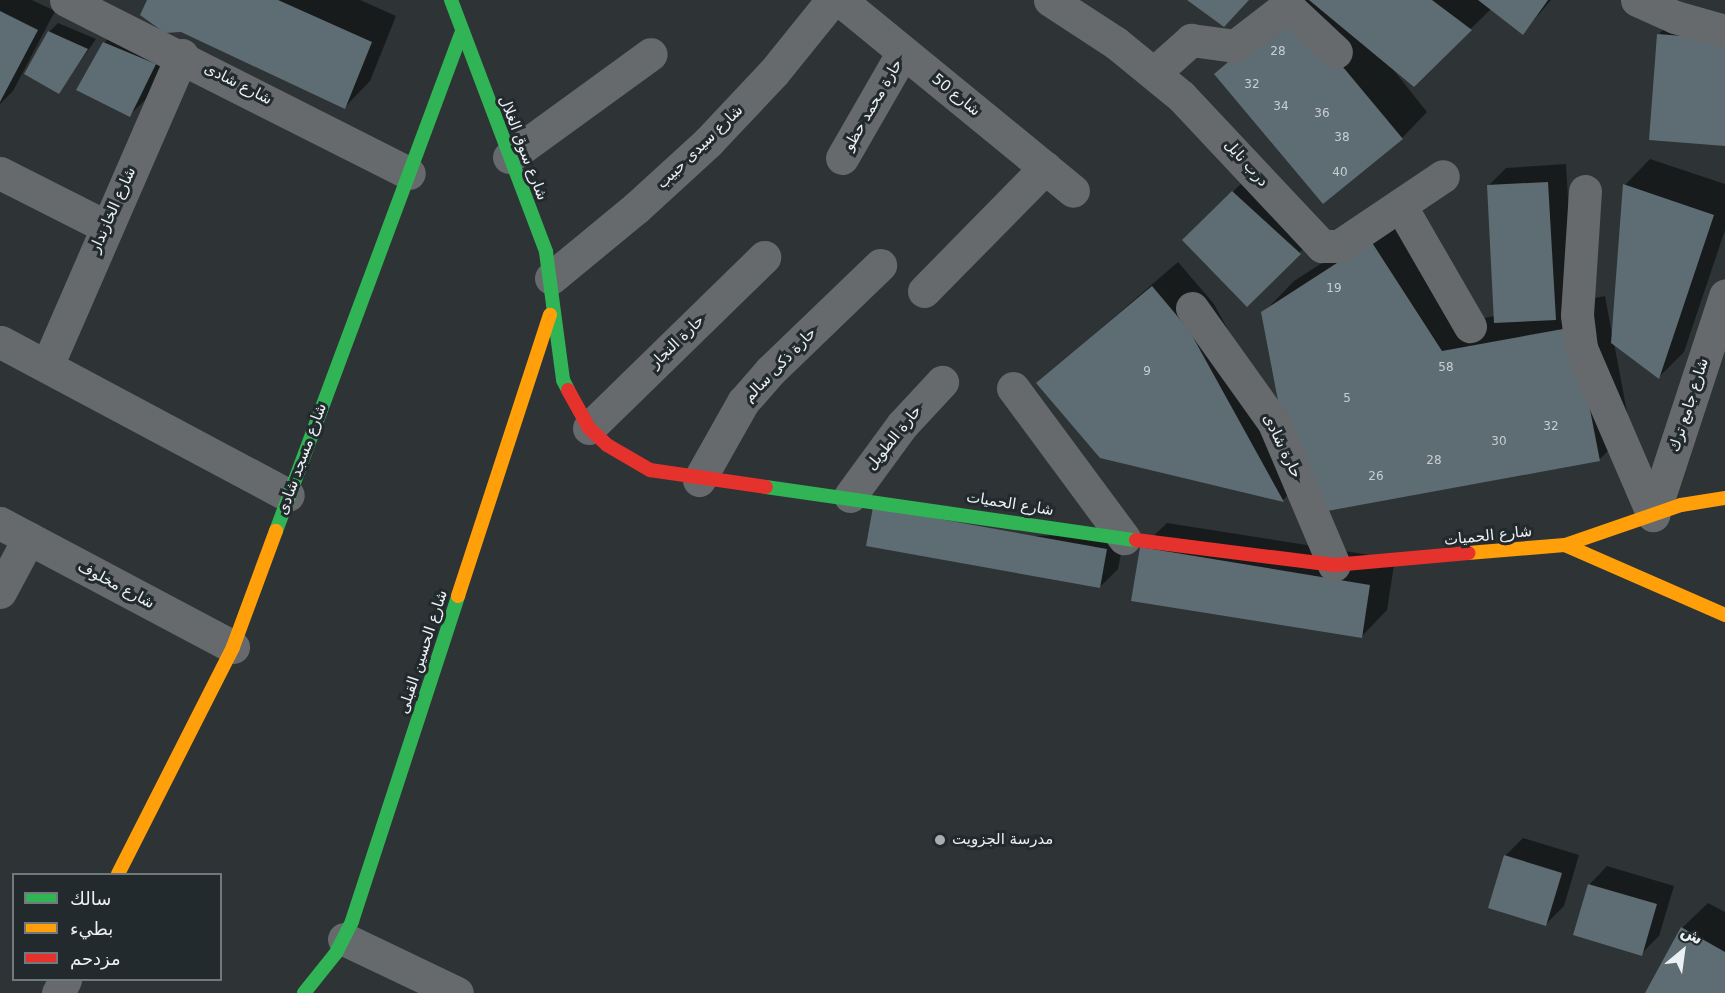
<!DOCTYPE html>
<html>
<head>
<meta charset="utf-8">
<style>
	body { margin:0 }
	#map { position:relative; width:1725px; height:993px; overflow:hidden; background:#2e3336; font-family:"DejaVu Sans",Vazirmatn,sans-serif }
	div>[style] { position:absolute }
	.shadow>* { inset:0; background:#0007 }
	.building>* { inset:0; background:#5e6c73 }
	.street>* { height:33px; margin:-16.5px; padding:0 16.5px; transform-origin:16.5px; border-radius:16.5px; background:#666a6c }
	.fast>* { height:14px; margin:-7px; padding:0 7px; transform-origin:7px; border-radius:7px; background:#30b455 }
	.slow>* { height:14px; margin:-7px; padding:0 7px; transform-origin:7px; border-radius:7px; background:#ff9f0a }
	.jam>* { height:14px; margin:-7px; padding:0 7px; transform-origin:7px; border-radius:7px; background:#e5322d }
	.dots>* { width:16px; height:16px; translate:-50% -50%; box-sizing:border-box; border:3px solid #222a2e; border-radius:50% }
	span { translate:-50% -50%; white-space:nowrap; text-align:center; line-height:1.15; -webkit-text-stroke:6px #222a2e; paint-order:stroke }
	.number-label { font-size:12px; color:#c8cfd3 }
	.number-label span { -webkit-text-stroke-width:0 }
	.street-label { font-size:15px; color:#ebf0f3 }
	.poi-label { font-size:15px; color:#ebf0f3 }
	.left { translate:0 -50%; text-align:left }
	.legend { position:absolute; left:12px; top:873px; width:210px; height:108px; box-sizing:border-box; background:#222a2e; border:2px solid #72797d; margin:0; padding:8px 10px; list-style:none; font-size:18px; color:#ebf0f3 }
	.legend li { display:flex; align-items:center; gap:12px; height:30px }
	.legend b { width:30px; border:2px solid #72797d }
	.north { position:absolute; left:1653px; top:921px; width:60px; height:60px; -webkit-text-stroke:4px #222a2e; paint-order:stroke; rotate:29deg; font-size:16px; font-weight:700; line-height:24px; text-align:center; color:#ebf0f3 }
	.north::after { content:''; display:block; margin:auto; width:21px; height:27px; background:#ebf0f3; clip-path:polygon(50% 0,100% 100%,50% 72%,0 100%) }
</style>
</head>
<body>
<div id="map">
	<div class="shadow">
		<div style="clip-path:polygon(0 0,32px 0,55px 11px,13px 91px,0 104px)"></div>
		<div style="clip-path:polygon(149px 0,360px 0,396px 16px,370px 81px,345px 107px)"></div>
		<div style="clip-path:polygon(1299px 0,1551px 0,1523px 33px,1491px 9px,1413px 85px,1392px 68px,1427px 112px,1402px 138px,1216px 74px)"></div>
		<div style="clip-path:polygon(1677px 16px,1725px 145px,1659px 34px)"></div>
		<div style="clip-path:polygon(58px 23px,96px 39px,59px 92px,49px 32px)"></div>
		<div style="clip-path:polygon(122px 24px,173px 46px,148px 97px,130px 115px,104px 43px)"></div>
		<div style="clip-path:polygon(1650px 159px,1725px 184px,1725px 230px,1684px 352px,1659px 377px,1614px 343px,1630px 428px,1599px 460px,1296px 487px,1283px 500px,1101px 457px,1038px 383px,1178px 262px,1214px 304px,1285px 434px,1263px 313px,1294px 281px,1403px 211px,1474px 320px,1495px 316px,1488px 186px,1506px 168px,1566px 164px,1574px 302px,1605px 296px,1612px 334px,1625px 185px)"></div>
		<div style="clip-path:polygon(1251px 174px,1317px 235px,1247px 305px,1184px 240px)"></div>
		<div style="clip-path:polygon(1167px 523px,1395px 559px,1387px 610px,1362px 636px,1141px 548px)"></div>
		<div style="clip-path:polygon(1125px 532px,1118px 569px,1100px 587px,868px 544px)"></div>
		<div style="clip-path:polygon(1523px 838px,1579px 855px,1564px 906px,1546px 924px,1505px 856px)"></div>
		<div style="clip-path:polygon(1607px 866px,1674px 886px,1659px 936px,1641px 954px,1589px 885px)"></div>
		<div style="clip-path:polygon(1708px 903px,1725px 912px,1725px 993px,1647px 993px,1682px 928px)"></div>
	</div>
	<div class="building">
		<div style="clip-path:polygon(147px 0,278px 0,372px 42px,345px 109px,181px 32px,165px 33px,140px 15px)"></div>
		<div style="clip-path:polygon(1187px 0,1249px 0,1224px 27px)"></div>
		<div style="clip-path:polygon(1309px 0,1432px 0,1472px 30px,1414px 87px)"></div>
		<div style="clip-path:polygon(1478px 0,1548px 0,1523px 35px)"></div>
		<div style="clip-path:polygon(1293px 7px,1403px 139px,1323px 204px,1214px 74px)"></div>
		<div style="clip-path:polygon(0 11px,38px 30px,0 102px)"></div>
		<div style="clip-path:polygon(48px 31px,88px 49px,59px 94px,24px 74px)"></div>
		<div style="clip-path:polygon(1657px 34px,1725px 39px,1725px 146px,1649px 140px)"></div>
		<div style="clip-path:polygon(103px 42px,156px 64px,130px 117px,76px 90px)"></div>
		<div style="clip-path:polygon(1548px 182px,1556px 320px,1494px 323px,1487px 185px)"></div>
		<div style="clip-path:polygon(1623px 184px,1714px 215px,1659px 379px,1611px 343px)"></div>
		<div style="clip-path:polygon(1232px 191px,1301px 254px,1247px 307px,1182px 240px)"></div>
		<div style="clip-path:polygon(1371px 241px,1442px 351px,1574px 327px,1600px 461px,1300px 516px,1261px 312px)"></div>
		<div style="clip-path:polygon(1152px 286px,1189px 330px,1284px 502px,1100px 458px,1036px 383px)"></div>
		<div style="clip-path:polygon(873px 507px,1107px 549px,1100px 588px,866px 546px)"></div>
		<div style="clip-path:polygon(1140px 547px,1370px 585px,1362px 638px,1131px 601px)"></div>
		<div style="clip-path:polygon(1504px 855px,1562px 873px,1546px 926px,1488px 908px)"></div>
		<div style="clip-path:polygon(1588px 884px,1657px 904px,1642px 956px,1573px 935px)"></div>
		<div style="clip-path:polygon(1681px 927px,1725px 952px,1725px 993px,1645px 993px)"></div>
	</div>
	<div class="street">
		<div style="left:66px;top:0;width:384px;rotate:26.8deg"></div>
		<div style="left:840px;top:0;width:301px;rotate:39.3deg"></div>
		<div style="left:1050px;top:0;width:79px;rotate:33.1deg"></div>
		<div style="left:1116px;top:43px;width:84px;rotate:39.2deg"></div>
		<div style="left:1181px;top:96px;width:206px;rotate:46.8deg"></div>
		<div style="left:1322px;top:246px;width:17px"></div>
		<div style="left:1339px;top:246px;width:125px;rotate:-33.9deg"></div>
		<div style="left:1637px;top:0;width:42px;rotate:24.1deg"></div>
		<div style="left:1675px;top:17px;width:52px;rotate:15.6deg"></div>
		<div style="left:1154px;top:73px;width:50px;rotate:-41.7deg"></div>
		<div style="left:1191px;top:40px;width:44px;rotate:7.8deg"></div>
		<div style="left:1235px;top:46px;width:66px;rotate:-37.6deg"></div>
		<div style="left:1287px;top:6px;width:67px;rotate:43.2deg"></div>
		<div style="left:509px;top:157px;width:175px;rotate:-36deg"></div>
		<div style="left:842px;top:158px;width:122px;rotate:-60.1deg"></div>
		<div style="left:0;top:173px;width:118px;rotate:26.8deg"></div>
		<div style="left:1585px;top:191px;width:124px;rotate:93.7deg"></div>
		<div style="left:1577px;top:315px;width:33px;rotate:83deg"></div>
		<div style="left:1581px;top:348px;width:182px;rotate:66.7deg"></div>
		<div style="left:1400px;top:205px;width:140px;rotate:60deg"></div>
		<div style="left:551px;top:278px;width:110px;rotate:-39.5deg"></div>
		<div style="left:636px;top:208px;width:98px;rotate:-42.5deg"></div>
		<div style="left:708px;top:142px;width:96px;rotate:-46.7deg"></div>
		<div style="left:774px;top:72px;width:92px;rotate:-51.1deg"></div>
		<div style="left:924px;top:291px;width:173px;rotate:-45.5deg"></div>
		<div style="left:1192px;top:308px;width:141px;rotate:54.5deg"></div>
		<div style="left:1274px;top:423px;width:154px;rotate:67.1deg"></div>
		<div style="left:1px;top:342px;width:325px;rotate:28.1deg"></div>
		<div style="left:47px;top:366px;width:339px;rotate:-66.5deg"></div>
		<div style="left:1013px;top:388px;width:187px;rotate:53.5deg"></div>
		<div style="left:589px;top:428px;width:245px;rotate:-44.3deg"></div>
		<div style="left:699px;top:480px;width:90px;rotate:-60.6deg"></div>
		<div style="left:743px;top:402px;width:41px;rotate:-48.9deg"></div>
		<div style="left:770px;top:371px;width:153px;rotate:-43.9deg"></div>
		<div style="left:850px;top:496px;width:88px;rotate:-53.8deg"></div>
		<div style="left:902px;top:425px;width:59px;rotate:-47.1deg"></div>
		<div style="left:1653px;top:515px;width:231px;rotate:-71.8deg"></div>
		<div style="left:0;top:523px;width:264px;rotate:28deg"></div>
		<div style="left:0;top:592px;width:61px;rotate:-61.8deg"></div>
		<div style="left:344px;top:939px;width:125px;rotate:25.5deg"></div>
		<div style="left:58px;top:993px;width:15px;rotate:-62deg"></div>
	</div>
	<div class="fast">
		<div style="left:451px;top:0;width:269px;rotate:69.3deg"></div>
		<div style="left:546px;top:252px;width:129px;rotate:82.4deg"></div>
		<div style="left:563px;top:380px;width:11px;rotate:63deg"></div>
		<div style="left:766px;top:487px;width:374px;rotate:8.2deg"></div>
		<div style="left:276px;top:531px;width:530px;rotate:-69.58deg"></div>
		<div style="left:304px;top:993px;width:51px;rotate:-51.3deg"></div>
		<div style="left:336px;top:953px;width:36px;rotate:-63deg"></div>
		<div style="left:352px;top:921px;width:342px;rotate:-71.9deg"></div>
	</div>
	<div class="slow">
		<div style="left:1565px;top:545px;width:175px;rotate:23.6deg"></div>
		<div style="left:1468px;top:553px;width:97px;rotate:-4.7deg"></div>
		<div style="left:1565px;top:545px;width:123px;rotate:-19deg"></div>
		<div style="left:1681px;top:505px;width:45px;rotate:-9deg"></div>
		<div style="left:458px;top:596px;width:296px;rotate:-71.9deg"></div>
		<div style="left:118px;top:874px;width:254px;rotate:-63.1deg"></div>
		<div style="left:233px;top:647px;width:124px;rotate:-69.7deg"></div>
	</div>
	<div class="jam">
		<div style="left:568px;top:390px;width:43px;rotate:61.1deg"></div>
		<div style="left:589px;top:428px;width:25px;rotate:43deg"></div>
		<div style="left:607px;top:445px;width:50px;rotate:30.2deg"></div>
		<div style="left:650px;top:470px;width:117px;rotate:8.3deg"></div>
		<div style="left:1136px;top:540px;width:200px;rotate:7.2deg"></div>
		<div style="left:1334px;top:565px;width:135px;rotate:-5.1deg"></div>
	</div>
	<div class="dots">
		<div style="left:940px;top:840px;background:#a9aeb1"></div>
	</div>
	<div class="number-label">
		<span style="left:1278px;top:52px">28</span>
		<span style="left:1252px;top:85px">32</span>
		<span style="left:1281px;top:107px">34</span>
		<span style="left:1322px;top:114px">36</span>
		<span style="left:1342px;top:138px">38</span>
		<span style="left:1340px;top:173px">40</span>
		<span style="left:1334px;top:289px">19</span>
		<span style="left:1446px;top:368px">58</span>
		<span style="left:1147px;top:372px">9</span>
		<span style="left:1347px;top:399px">5</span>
		<span style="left:1551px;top:427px">32</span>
		<span style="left:1499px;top:442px">30</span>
		<span style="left:1434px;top:461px">28</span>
		<span style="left:1376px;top:477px">26</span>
	</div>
	<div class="street-label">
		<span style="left:238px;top:84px;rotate:27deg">شارع شادى</span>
		<span style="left:956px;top:95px;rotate:39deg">شارع 50</span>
		<span style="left:873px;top:105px;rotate:-60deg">حارة محمد حظو</span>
		<span style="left:700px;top:147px;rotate:-44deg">شارع سيدى حبيب</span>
		<span style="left:523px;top:148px;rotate:69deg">شارع سوق الغلال</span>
		<span style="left:1246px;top:163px;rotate:48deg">درب نايل</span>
		<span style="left:113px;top:210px;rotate:-66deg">شارع الخازندار</span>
		<span style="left:677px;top:342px;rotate:-44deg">حارة النجار</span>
		<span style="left:780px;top:365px;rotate:-46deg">حارة ذكى سالم</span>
		<span style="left:1689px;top:405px;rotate:-72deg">شارع جامع ترك</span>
		<span style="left:894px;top:438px;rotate:-51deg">حارة الطويل</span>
		<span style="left:1282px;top:446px;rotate:64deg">حارة شادى</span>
		<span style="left:302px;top:459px;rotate:-70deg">شارع مسجد شادى</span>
		<span style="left:1010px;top:504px;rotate:9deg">شارع الحميات</span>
		<span style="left:1488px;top:536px;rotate:-6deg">شارع الحميات</span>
		<span style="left:116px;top:585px;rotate:28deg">شارع مخلوف</span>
		<span style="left:423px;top:652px;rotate:-72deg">شارع الحسين القبلى</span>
	</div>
	<div class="poi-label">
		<span class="left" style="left:952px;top:840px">مدرسة الجزويت</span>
	</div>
	<ul class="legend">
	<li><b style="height:8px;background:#30b455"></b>سالك</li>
	<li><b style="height:8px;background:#ff9f0a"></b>بطيء</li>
	<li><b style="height:8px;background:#e5322d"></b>مزدحم</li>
	</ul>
	<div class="north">ش</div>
</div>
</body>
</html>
